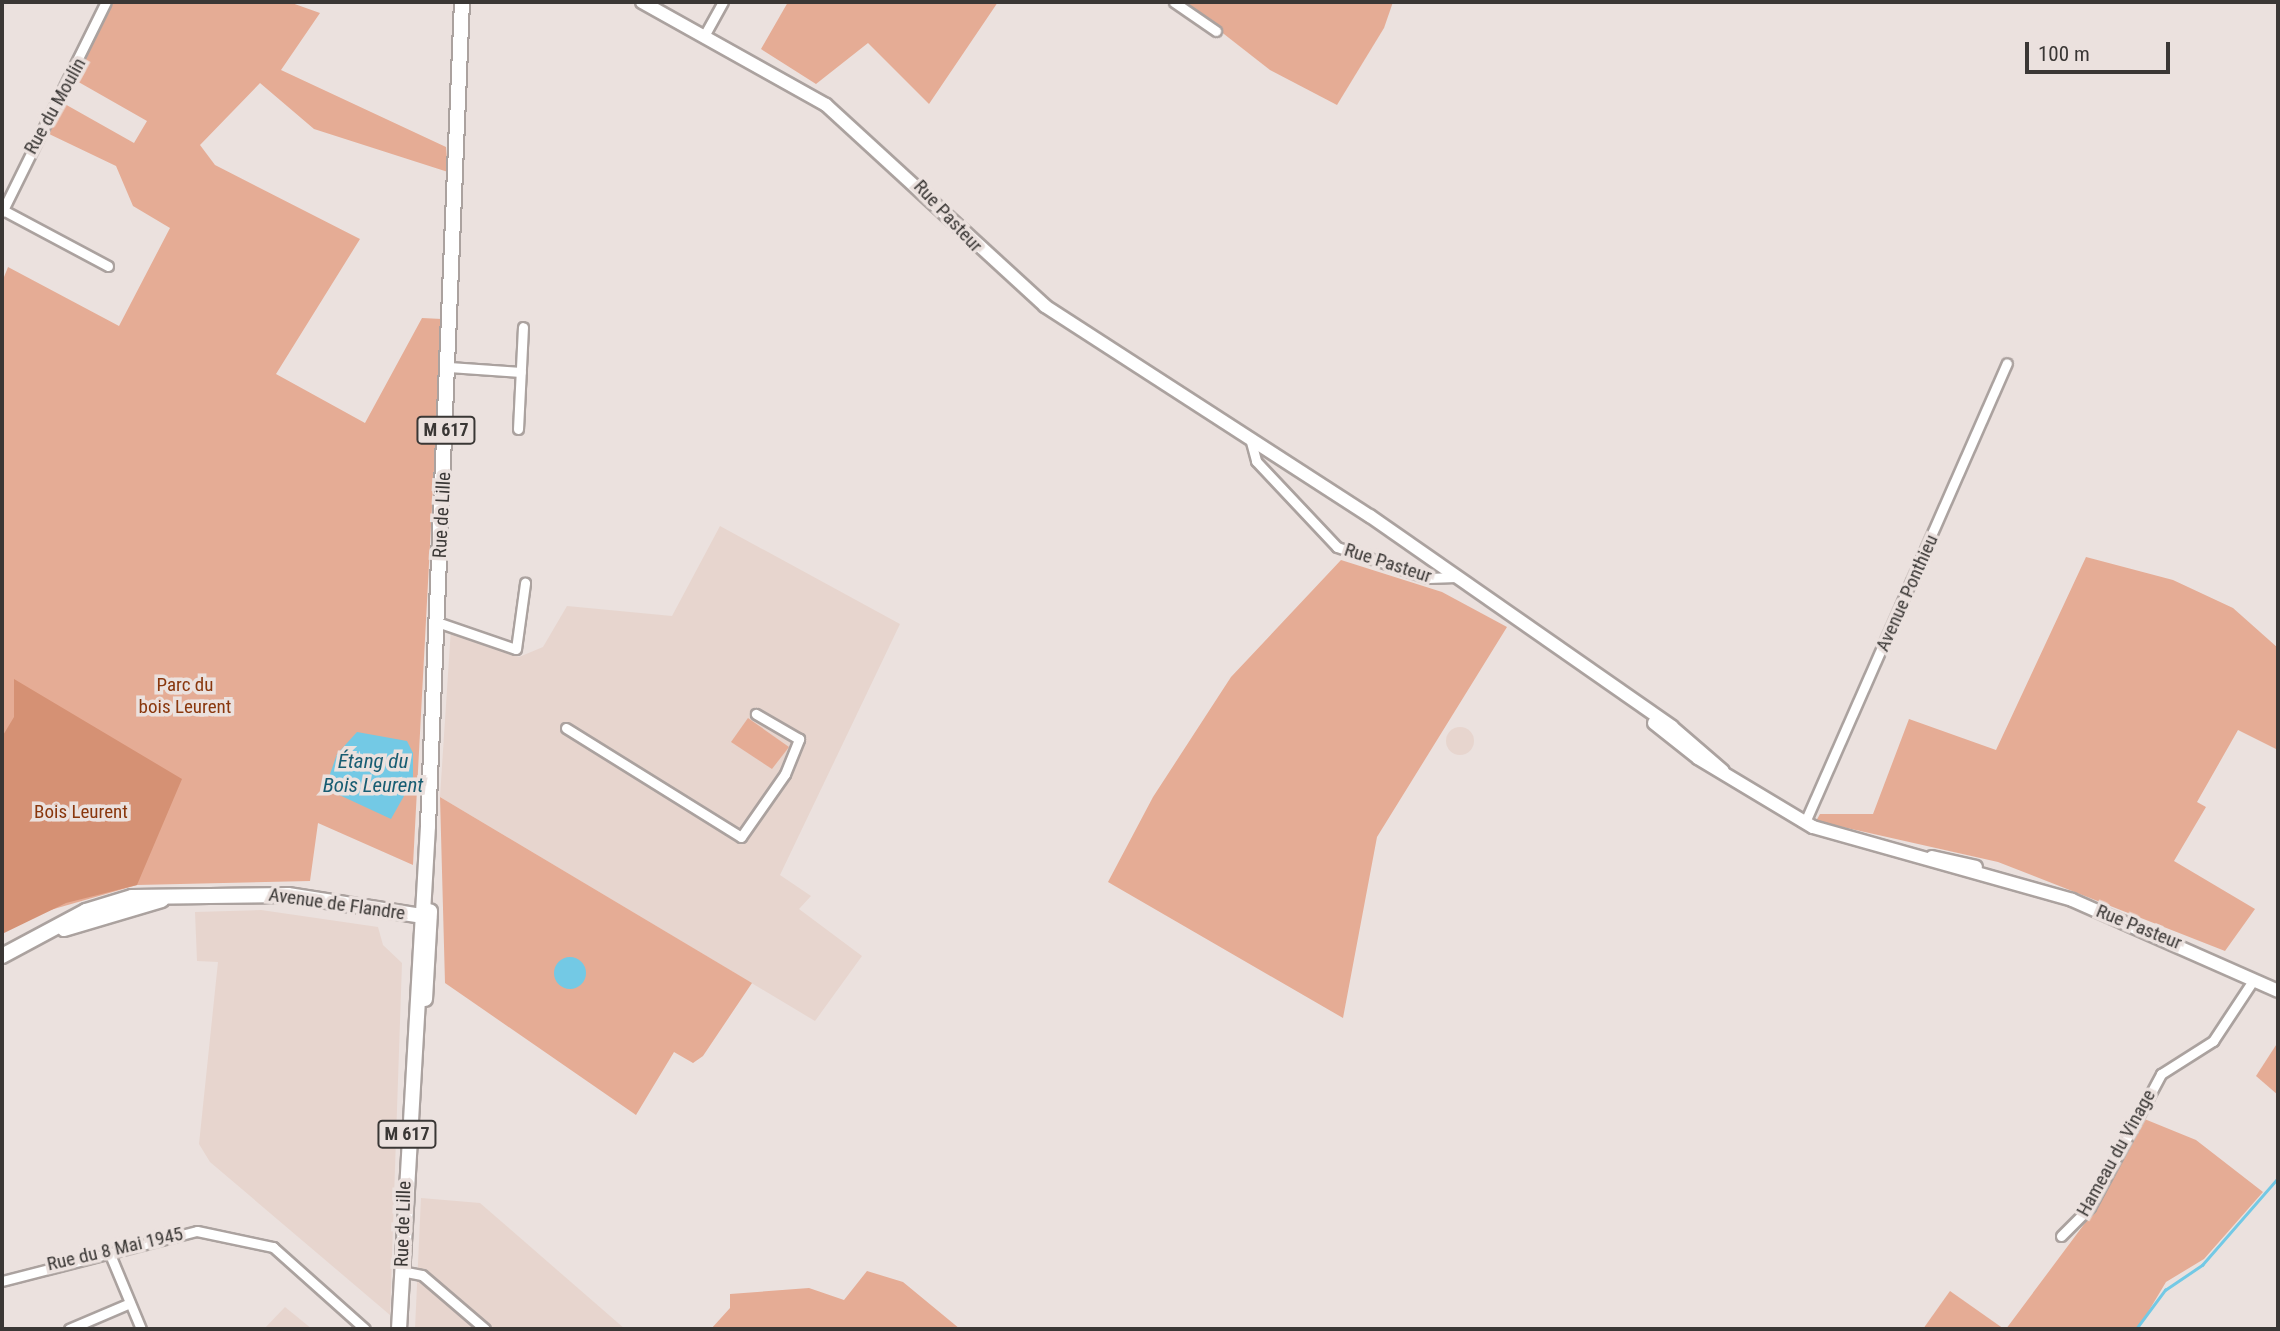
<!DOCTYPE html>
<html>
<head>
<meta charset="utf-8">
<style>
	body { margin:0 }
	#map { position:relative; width:2280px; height:1331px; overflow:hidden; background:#ebe1de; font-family:"Roboto Condensed",sans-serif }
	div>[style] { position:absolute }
	.built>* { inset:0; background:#e7d5ce }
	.round { border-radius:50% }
	.green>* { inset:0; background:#e5ac95 }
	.forest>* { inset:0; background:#d59174 }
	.water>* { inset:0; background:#73c9e5 }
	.stream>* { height:2.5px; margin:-1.25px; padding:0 1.25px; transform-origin:1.25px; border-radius:1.25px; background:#73c9e5 }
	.roads { filter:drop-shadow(2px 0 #aba29f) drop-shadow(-2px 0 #aba29f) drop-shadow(0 2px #aba29f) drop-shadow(0 -2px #aba29f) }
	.minor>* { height:9px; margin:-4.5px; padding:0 4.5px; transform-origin:4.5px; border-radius:4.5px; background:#fff }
	.secondary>* { height:12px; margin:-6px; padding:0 6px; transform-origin:6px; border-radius:6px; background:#fff }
	.primary>* { height:14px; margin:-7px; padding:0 7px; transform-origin:7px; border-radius:7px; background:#fff }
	span { translate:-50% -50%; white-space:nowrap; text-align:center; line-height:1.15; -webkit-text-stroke:7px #ebe1de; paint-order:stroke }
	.shield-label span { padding:2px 5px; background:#ebe1de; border:2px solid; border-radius:5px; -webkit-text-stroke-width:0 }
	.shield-label { font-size:18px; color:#3a3735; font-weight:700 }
	.street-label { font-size:19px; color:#3a3735 }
	.park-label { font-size:19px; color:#89370d }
	.water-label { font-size:21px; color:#185d72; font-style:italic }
	.frame { position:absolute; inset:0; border:4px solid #3a3735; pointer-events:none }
	.scale { position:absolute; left:2025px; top:42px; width:145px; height:32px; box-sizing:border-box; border:4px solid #3a3735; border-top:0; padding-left:9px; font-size:21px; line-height:24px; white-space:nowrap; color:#3a3735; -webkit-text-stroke:5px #ebe1de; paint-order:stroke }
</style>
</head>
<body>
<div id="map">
	<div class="built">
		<div style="clip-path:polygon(720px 526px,900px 624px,780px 875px,811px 896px,799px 909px,862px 956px,815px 1021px,440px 797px,451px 628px,519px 657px,543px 647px,567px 606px,672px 616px)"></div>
		<div class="round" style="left:1446px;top:727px;width:28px;height:28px"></div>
		<div style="clip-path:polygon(261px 910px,378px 927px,383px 945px,402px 963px,390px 1315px,210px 1162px,199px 1144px,218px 962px,197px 961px,195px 912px)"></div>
		<div style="clip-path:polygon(421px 1198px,480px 1203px,625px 1329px,415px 1329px)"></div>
		<div style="clip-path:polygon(285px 1307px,301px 1320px,312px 1329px,264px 1329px)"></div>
	</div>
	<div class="green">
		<div style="clip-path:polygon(111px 2px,289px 2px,320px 13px,281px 70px,446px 147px,448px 172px,314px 129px,260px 83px,200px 145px,215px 165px,360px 239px,276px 374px,365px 423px,422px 318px,442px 319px,413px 865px,318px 823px,310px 881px,137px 885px,2px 924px,2px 282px,8px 267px,119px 326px,170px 228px,133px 206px,116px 166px,47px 133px,63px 103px,134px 143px,147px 121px,75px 80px)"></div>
		<div style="clip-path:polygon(788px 2px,998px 2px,929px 104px,868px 43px,816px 84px,761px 49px)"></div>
		<div style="clip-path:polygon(1183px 2px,1393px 2px,1384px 28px,1337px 105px,1270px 70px)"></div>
		<div style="clip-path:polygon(2086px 557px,2173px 580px,2233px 608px,2278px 648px,2278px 750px,2238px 730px,2197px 802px,2206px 807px,2174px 861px,2255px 909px,2225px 951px,1998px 862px,1816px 821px,1820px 814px,1873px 814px,1909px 719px,1996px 750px)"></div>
		<div style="clip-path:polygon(1341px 560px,1442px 592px,1507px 627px,1377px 837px,1343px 1018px,1108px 882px,1153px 797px,1231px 677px)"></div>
		<div style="clip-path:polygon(748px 718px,789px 747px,772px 769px,731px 742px)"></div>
		<div style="clip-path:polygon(440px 797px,752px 983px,703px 1056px,693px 1063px,674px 1052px,636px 1115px,445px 983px)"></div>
		<div style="clip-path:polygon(2278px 1042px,2278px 1095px,2256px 1076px)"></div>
		<div style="clip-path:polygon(2142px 1118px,2196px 1140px,2263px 1192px,2204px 1259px,2166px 1282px,2138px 1329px,2006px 1329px,2085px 1223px)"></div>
		<div style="clip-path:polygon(867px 1271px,903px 1282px,960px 1329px,711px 1329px,730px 1308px,730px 1294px,809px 1288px,844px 1300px)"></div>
		<div style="clip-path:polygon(1950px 1291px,2004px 1329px,1923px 1329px)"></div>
	</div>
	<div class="forest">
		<div style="clip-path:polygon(14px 679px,182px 779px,137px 885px,66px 903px,2px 934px,2px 737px,14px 717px)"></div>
	</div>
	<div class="water">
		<div style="clip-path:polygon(357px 732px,407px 741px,413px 753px,413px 780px,391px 819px,335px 793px,329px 777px,337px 754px)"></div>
		<div class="round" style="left:554px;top:957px;width:32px;height:32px"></div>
	</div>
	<div class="stream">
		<div style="left:2136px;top:1329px;width:49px;rotate:-53.4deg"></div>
		<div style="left:2165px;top:1290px;width:45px;rotate:-34deg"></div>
		<div style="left:2202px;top:1265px;width:116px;rotate:-48.9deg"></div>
	</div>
	<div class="roads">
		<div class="minor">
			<div style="left:1174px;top:2px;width:51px;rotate:34.6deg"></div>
			<div style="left:704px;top:36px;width:39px;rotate:-61deg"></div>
			<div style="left:3px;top:210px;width:119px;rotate:28.1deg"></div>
			<div style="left:2px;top:212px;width:234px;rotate:-63.7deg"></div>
			<div style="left:449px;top:367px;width:72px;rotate:4deg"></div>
			<div style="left:518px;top:429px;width:102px;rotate:-87.2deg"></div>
			<div style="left:1250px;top:438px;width:24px;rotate:75deg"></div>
			<div style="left:1256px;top:461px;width:118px;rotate:46.7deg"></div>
			<div style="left:1337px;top:547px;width:96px;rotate:18.8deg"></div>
			<div style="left:1428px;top:578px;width:28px;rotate:-2deg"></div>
			<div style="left:437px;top:622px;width:83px;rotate:18.9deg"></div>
			<div style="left:516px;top:649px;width:67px;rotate:-82.2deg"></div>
			<div style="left:566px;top:728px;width:206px;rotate:31.9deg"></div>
			<div style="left:741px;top:837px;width:77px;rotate:-55.1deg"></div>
			<div style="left:785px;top:774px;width:38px;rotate:-68deg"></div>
			<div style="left:799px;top:739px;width:50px;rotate:-149.8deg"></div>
			<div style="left:1805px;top:822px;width:501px;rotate:-66.25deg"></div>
			<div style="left:2061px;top:1236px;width:41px;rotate:-45deg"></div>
			<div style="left:2090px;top:1207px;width:151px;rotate:-61.9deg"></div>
			<div style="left:2161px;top:1074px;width:62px;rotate:-32.4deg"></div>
			<div style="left:2213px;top:1041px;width:74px;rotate:-56.5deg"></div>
			<div style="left:109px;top:1252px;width:83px;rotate:67.4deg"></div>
			<div style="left:401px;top:1271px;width:21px;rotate:11deg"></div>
			<div style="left:422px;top:1275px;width:83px;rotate:40.6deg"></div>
			<div style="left:2px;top:1281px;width:201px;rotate:-14.4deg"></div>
			<div style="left:197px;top:1231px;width:78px;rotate:11.9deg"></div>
			<div style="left:273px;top:1247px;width:123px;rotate:41.7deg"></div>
			<div style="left:69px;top:1329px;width:66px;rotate:-23.1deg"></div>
		</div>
		<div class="secondary">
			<div style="left:642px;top:2px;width:211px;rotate:29.2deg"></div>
			<div style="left:826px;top:105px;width:297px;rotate:42.5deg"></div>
			<div style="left:1045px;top:306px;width:387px;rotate:32.9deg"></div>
			<div style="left:1370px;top:516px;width:368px;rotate:34.9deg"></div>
			<div style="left:1672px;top:727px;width:67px;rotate:40.8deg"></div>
			<div style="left:1654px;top:723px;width:56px;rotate:38.5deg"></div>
			<div style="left:1698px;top:758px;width:134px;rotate:31deg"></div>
			<div style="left:1813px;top:827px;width:269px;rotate:15.7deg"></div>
			<div style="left:2072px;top:900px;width:225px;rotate:23.8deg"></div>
			<div style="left:1932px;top:857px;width:45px;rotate:12.8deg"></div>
		</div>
		<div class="primary">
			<div style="left:64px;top:929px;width:102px;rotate:-16.5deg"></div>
			<div style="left:2px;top:956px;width:95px;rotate:-28.2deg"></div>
			<div style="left:86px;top:911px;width:48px;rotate:-16.9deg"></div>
			<div style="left:132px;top:897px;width:156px;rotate:-0.7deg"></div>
			<div style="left:288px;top:895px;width:143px;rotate:8.9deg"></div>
			<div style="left:425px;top:999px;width:88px;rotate:-86.7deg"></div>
			<div style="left:399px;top:1329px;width:504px;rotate:-86.7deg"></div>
			<div style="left:428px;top:826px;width:825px;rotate:-87.64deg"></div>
		</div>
	</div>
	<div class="shield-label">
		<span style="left:446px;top:430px">M 617</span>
		<span style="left:407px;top:1134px">M 617</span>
	</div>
	<div class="street-label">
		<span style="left:55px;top:106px;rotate:-61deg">Rue du Moulin</span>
		<span style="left:948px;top:216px;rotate:47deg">Rue Pasteur</span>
		<span style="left:442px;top:515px;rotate:-87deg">Rue de Lille</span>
		<span style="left:1388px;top:563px;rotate:18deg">Rue Pasteur</span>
		<span style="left:1907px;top:593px;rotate:-66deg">Avenue Ponthieu</span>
		<span style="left:337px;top:904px;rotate:8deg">Avenue de Flandre</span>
		<span style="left:2139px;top:927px;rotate:22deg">Rue Pasteur</span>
		<span style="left:2116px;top:1153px;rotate:-61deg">Hameau du Vinage</span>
		<span style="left:403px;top:1224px;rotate:-88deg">Rue de Lille</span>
		<span style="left:115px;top:1249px;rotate:-13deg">Rue du 8 Mai 1945</span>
	</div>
	<div class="park-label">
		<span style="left:185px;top:696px">Parc du<br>bois Leurent</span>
		<span style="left:81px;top:812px">Bois Leurent</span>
	</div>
	<div class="water-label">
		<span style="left:373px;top:773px">Étang du<br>Bois Leurent</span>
	</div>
	<div class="frame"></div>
	<div class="scale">100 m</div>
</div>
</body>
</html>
